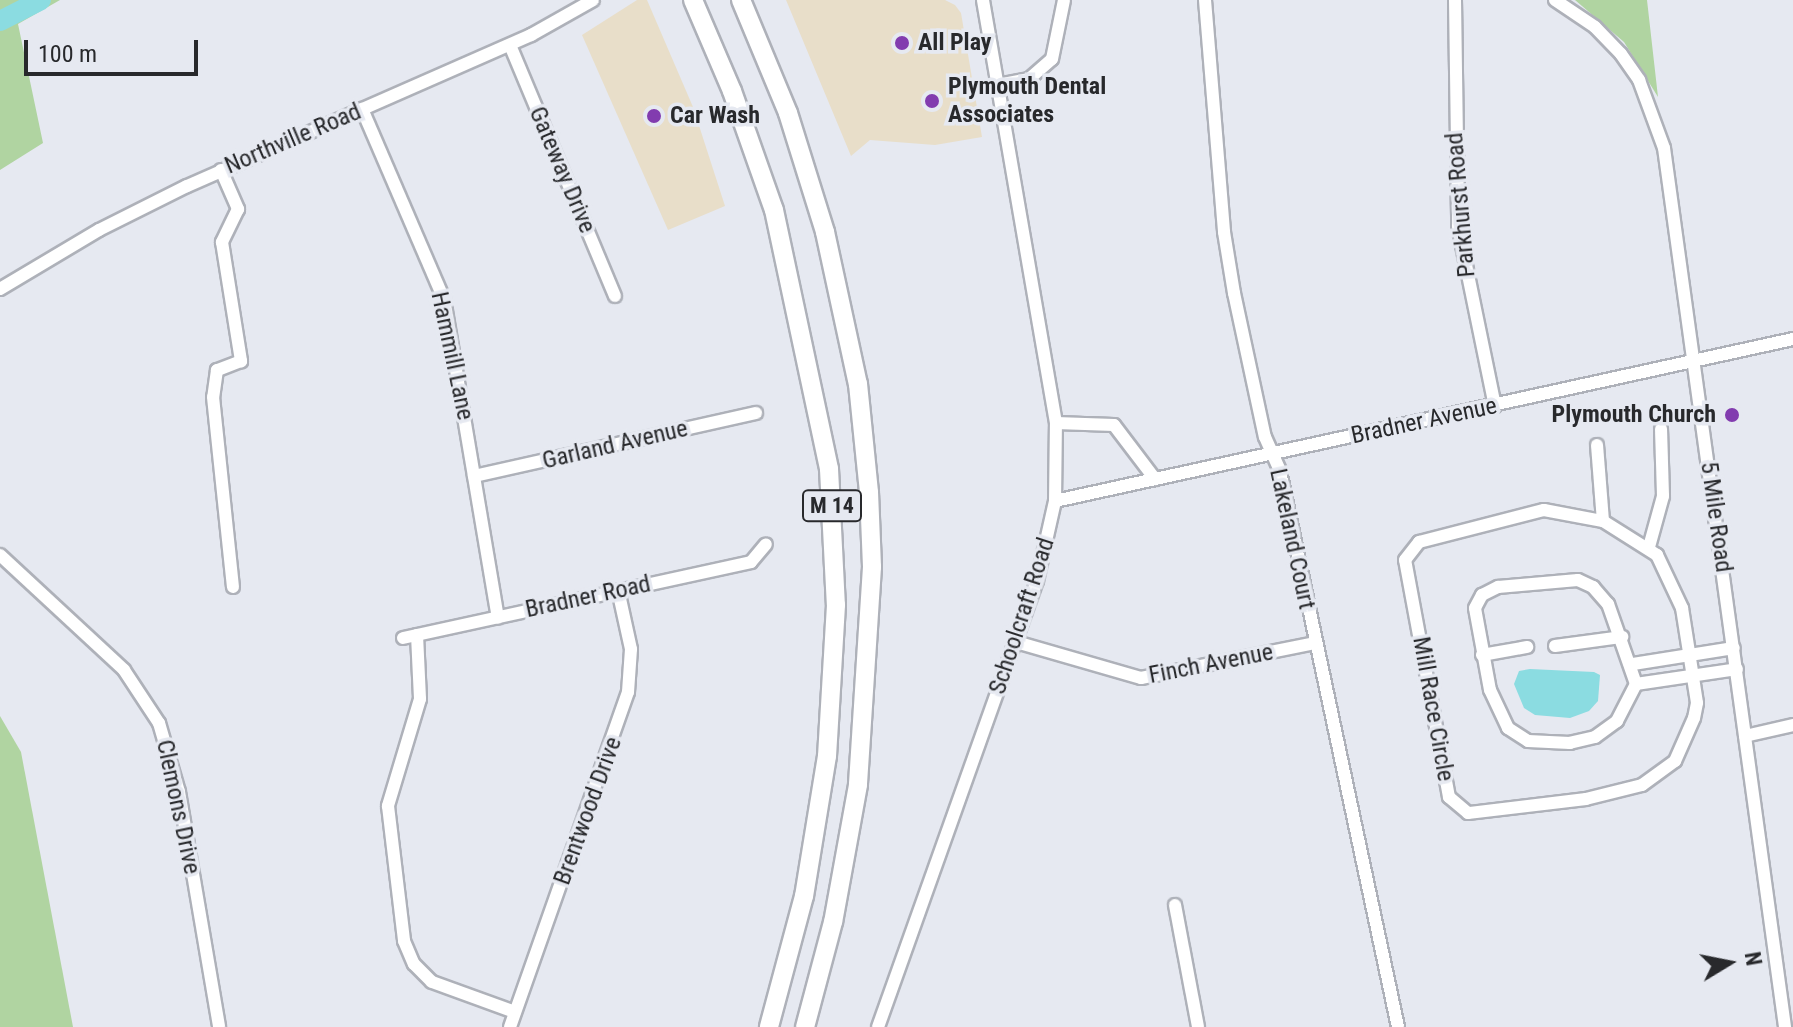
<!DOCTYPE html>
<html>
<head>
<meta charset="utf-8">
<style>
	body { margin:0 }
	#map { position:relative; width:1793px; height:1027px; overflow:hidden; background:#e6e9f1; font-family:"Roboto Condensed",sans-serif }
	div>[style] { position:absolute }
	.commercial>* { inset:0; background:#e8dec9 }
	.green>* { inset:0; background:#b0d4a1 }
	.water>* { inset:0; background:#8bdce1 }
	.river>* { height:20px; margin:-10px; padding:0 10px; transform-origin:10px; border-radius:10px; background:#8bdce1 }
	.roads { filter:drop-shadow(2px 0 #aeb1b9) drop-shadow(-2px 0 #aeb1b9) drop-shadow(0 2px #aeb1b9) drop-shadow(0 -2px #aeb1b9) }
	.minor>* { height:12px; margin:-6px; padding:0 6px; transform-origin:6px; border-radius:6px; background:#fff }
	.highway>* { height:18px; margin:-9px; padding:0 9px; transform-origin:9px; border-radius:9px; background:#fff }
	.dots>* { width:22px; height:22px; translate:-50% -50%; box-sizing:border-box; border:4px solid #e6e9f1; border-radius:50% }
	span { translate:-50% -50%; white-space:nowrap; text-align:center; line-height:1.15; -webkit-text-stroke:7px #e6e9f1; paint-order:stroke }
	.shield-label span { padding:2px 6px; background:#e6e9f1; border:2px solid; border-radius:6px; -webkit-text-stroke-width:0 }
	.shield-label { font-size:22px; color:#28292c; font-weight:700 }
	.poi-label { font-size:24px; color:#28292c; font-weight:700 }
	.left { translate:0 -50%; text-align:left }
	.right { translate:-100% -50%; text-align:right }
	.street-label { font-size:24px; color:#28292c }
	.north { position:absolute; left:1689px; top:923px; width:80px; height:80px; -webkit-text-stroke:6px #e6e9f1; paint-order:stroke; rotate:80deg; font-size:22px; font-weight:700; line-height:32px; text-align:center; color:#28292c }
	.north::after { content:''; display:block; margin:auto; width:28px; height:36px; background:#28292c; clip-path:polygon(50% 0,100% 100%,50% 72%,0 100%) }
	.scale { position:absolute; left:24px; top:40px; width:174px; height:36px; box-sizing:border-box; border:4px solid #28292c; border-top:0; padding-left:10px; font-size:24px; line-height:28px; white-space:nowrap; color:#28292c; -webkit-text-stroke:6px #e6e9f1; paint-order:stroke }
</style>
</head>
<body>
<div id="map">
	<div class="commercial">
		<div style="clip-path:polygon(637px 0,647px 0,693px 107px,725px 206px,668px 230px,582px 35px)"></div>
		<div style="clip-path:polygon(786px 0,945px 0,955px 5px,961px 13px,982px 137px,935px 145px,870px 140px,851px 156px)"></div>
	</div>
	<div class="green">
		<div style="clip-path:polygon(0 0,60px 0,18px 24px,43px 143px,0 170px)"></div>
		<div style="clip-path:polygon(1575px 0,1647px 0,1658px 97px,1624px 42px)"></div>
		<div style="clip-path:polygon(0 716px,21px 752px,73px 1027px,0 1027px)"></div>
	</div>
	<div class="water">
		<div style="clip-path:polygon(1530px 669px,1594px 672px,1600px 675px,1598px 701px,1589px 711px,1570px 718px,1535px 715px,1524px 708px,1514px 684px,1519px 671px)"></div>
	</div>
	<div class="river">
		<div style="left:0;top:21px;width:46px;rotate:-27.1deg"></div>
	</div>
	<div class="roads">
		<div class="minor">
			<div style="left:1205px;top:0;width:233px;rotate:85.3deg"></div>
			<div style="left:1224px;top:232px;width:62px;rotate:80.7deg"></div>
			<div style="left:1234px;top:293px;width:147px;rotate:77.9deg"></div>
			<div style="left:1265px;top:437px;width:37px;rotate:66deg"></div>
			<div style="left:1280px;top:471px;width:568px;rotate:78.02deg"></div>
			<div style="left:1455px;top:0;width:226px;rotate:89.2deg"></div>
			<div style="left:1458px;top:226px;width:184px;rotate:78.4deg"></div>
			<div style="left:1555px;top:0;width:48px;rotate:34deg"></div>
			<div style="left:1595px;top:27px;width:37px;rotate:46deg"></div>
			<div style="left:1621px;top:54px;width:32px;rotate:55deg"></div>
			<div style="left:1639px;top:80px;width:72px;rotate:69.8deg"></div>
			<div style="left:1664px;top:148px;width:887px;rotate:82.16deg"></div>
			<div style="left:510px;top:45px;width:272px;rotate:67.3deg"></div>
			<div style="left:998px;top:85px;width:32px;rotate:-11deg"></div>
			<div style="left:1029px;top:79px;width:30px;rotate:-41deg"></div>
			<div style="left:1052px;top:59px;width:60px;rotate:-78.5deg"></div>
			<div style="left:362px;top:109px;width:207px;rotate:66.7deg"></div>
			<div style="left:444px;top:299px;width:323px;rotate:80.4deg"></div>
			<div style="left:221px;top:170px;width:43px;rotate:66.4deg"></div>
			<div style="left:238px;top:209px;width:37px;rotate:116deg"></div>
			<div style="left:222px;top:242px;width:121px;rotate:80.9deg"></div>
			<div style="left:241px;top:361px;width:26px;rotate:159deg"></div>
			<div style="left:217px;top:370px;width:27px;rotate:98deg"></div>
			<div style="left:213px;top:397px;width:191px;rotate:84deg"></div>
			<div style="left:0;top:289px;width:115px;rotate:-30.8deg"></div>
			<div style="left:99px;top:230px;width:98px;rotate:-26.6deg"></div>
			<div style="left:187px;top:186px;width:376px;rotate:-23.7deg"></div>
			<div style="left:531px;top:35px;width:71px;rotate:-29.4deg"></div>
			<div style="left:1056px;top:423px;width:58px;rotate:2deg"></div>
			<div style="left:1114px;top:425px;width:68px;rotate:52.8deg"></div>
			<div style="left:1597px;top:445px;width:76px;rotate:85.5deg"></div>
			<div style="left:474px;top:476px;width:289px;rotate:-12.6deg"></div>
			<div style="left:1055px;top:501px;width:756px;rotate:-12.38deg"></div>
			<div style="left:1544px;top:510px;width:60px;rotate:10.6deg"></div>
			<div style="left:1603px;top:521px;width:64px;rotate:32.2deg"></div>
			<div style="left:1657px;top:555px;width:59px;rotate:64.7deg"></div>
			<div style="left:1682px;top:608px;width:96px;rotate:81deg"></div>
			<div style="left:1697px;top:703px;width:15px;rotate:101deg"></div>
			<div style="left:1694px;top:718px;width:47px;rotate:113.8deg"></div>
			<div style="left:1675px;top:761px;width:41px;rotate:144deg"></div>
			<div style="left:1642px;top:785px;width:58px;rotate:166deg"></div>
			<div style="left:1586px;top:799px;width:119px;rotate:173.2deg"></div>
			<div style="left:1468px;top:813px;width:25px;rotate:-140deg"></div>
			<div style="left:1449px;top:797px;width:241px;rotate:-100.5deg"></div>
			<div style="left:1405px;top:560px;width:23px;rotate:-52deg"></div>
			<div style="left:1419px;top:542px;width:129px;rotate:-14.4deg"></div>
			<div style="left:1649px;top:547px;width:53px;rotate:-74.6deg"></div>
			<div style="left:1663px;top:496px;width:67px;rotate:-91.7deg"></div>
			<div style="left:0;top:555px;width:169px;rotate:42.8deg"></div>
			<div style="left:124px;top:670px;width:64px;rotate:56.6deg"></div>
			<div style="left:159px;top:723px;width:72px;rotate:73.8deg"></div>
			<div style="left:179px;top:792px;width:238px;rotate:80.3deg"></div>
			<div style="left:1578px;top:580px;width:17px;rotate:25deg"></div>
			<div style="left:1593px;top:587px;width:23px;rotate:49deg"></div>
			<div style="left:1608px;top:604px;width:85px;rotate:70.7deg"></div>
			<div style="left:1636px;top:684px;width:42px;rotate:117.2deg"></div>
			<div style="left:1617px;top:721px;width:27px;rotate:144deg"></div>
			<div style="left:1595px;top:737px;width:26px;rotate:167deg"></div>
			<div style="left:1570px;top:743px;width:42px;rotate:-177.3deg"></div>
			<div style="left:1528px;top:741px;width:24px;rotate:-147deg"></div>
			<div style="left:1508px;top:728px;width:42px;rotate:-115.3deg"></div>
			<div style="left:1490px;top:690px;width:83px;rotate:-100.4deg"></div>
			<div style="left:1475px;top:608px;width:15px;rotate:-62deg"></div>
			<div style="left:1482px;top:595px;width:18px;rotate:-27deg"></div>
			<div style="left:1498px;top:587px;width:80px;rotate:-5deg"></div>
			<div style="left:417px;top:635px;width:64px;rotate:87.3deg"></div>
			<div style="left:420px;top:699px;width:112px;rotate:106.7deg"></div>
			<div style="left:388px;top:806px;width:136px;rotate:83.2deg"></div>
			<div style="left:404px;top:941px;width:25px;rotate:67deg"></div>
			<div style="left:414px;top:964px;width:25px;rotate:45deg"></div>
			<div style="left:432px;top:982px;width:88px;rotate:19.9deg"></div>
			<div style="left:403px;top:638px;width:356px;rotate:-12.3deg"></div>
			<div style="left:751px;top:562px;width:23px;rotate:-50deg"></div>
			<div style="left:1016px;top:642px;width:130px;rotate:16.1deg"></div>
			<div style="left:1141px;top:678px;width:177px;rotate:-11.4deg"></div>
			<div style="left:1555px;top:646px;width:68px;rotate:-7.7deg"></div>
			<div style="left:1482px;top:655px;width:46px;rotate:-10.1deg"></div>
			<div style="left:1633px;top:664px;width:102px;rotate:-9deg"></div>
			<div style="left:1636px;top:684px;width:102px;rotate:-8.4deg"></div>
			<div style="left:1745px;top:736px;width:49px;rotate:-12.9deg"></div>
			<div style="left:1175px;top:905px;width:124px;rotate:79.3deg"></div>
			<div style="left:510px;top:1027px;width:355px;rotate:-70.6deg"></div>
			<div style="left:628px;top:692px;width:43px;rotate:-86deg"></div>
			<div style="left:631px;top:649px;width:60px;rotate:-102.4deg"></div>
			<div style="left:878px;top:1027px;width:473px;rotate:-70.4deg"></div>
			<div style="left:1037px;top:581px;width:82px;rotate:-77.3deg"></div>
			<div style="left:1055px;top:501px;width:78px;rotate:-89.3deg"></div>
			<div style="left:1056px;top:423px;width:429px;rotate:-99.8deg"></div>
		</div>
		<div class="highway">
			<div style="left:693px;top:0;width:99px;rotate:66.8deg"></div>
			<div style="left:732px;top:91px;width:126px;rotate:70.6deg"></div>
			<div style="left:774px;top:210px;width:265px;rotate:78deg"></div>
			<div style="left:829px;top:469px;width:136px;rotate:87.1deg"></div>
			<div style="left:836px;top:605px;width:151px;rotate:93.4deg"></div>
			<div style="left:827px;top:756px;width:142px;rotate:99.3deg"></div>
			<div style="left:804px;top:896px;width:136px;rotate:105deg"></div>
			<div style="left:741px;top:0;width:122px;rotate:67.4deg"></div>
			<div style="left:788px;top:113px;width:125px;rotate:72.7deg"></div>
			<div style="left:825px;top:232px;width:156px;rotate:77.8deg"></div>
			<div style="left:858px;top:384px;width:109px;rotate:84.2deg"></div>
			<div style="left:869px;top:492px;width:75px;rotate:87.7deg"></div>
			<div style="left:872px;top:567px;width:218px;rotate:93.7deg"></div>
			<div style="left:858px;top:785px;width:139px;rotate:100.3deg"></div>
			<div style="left:833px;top:922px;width:109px;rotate:104.9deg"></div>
		</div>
	</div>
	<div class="dots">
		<div style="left:902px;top:43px;background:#823caf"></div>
		<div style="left:932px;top:101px;background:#823caf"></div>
		<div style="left:654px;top:116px;background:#823caf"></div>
		<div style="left:1732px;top:415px;background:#823caf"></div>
	</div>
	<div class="shield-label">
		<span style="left:832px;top:506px">M 14</span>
	</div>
	<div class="poi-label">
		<span class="left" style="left:918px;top:43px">All Play</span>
		<span class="left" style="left:948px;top:101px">Plymouth Dental<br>Associates</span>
		<span class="left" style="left:670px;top:116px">Car Wash</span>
		<span class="right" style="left:1716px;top:415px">Plymouth Church</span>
	</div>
	<div class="street-label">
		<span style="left:293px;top:139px;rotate:-23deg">Northville Road</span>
		<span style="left:562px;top:170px;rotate:67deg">Gateway Drive</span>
		<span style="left:1461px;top:205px;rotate:-95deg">Parkhurst Road</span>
		<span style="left:452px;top:356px;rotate:78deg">Hammill Lane</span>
		<span style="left:1424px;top:421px;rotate:-12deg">Bradner Avenue</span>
		<span style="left:615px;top:445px;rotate:-13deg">Garland Avenue</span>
		<span style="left:1716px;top:517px;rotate:82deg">5 Mile Road</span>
		<span style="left:1292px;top:539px;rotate:78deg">Lakeland Court</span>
		<span style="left:588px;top:597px;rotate:-12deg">Bradner Road</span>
		<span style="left:1022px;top:616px;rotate:-72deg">Schoolcraft Road</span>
		<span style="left:1211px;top:664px;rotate:-11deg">Finch Avenue</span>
		<span style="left:1433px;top:709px;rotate:80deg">Mill Race Circle</span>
		<span style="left:178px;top:807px;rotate:78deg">Clemons Drive</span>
		<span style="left:588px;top:811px;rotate:-70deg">Brentwood Drive</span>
	</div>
	<div class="north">N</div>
	<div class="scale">100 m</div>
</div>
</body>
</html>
